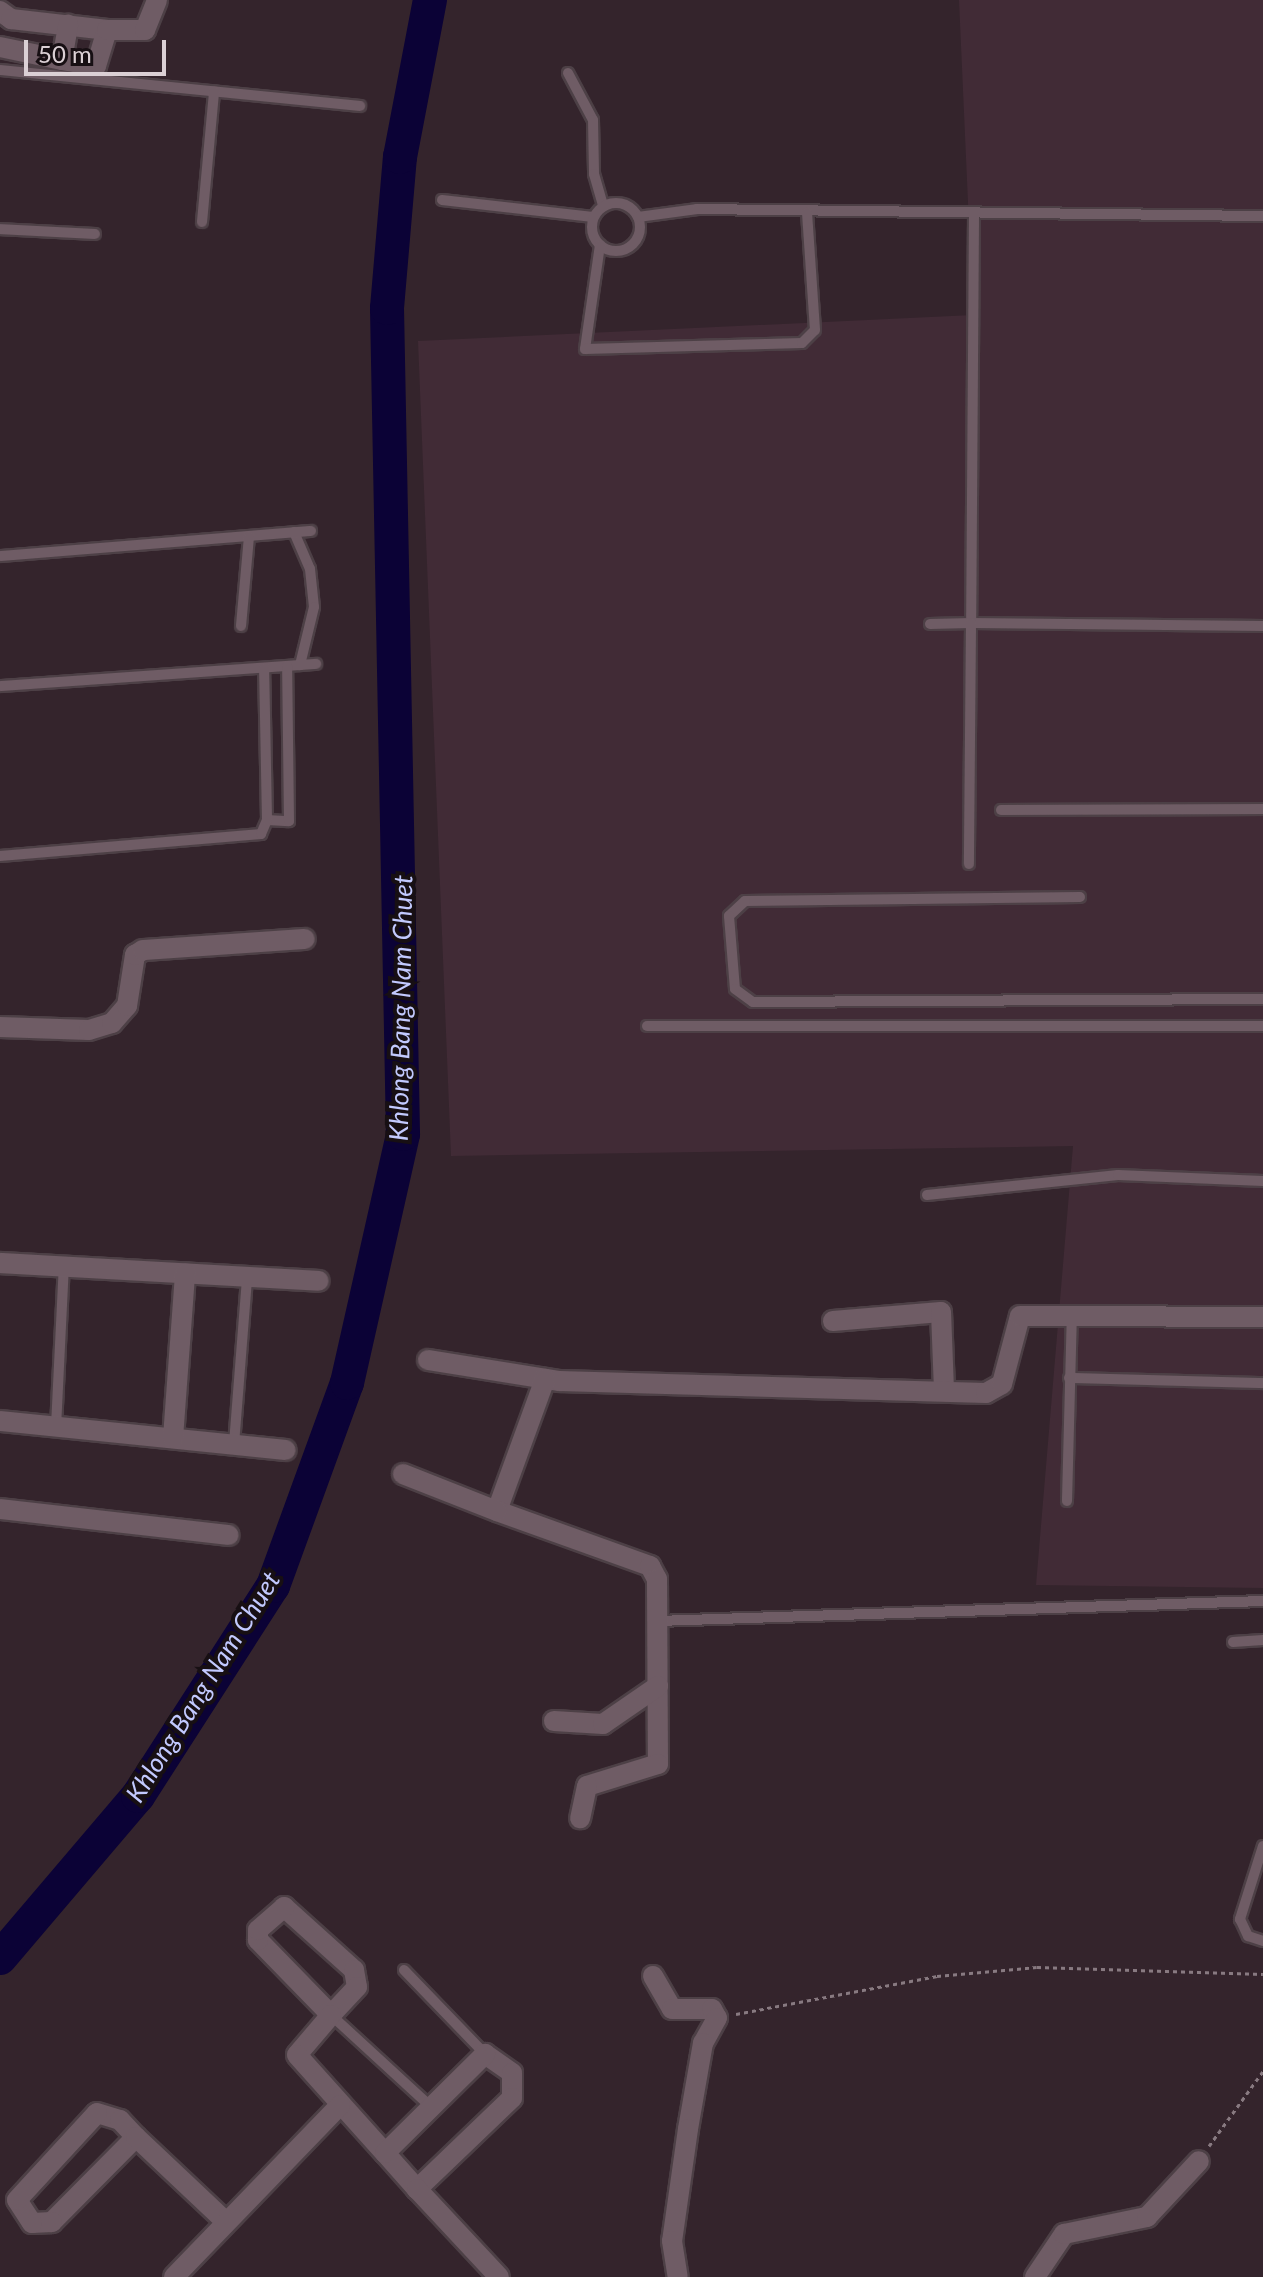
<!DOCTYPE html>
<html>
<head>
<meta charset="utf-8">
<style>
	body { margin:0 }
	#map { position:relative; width:1263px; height:2277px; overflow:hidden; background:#34242c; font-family:Lato,sans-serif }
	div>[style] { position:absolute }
	.built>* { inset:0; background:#412b36 }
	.river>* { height:34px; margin:-17px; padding:0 17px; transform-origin:17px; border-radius:17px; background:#0b0236 }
	.path>* { height:3px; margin-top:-1.5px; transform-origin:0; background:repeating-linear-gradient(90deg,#887a81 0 4px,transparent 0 8px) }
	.roads { filter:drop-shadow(2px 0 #4d4046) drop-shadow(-2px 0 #4d4046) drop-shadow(0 2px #4d4046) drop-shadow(0 -2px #4d4046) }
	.service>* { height:10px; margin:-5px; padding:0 5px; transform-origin:5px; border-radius:5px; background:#6f5c65 }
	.service>.ring { margin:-5px; padding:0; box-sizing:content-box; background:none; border:10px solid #6f5c65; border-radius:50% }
	.minor>* { height:20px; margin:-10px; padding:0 10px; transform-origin:10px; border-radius:10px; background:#6f5c65 }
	span { translate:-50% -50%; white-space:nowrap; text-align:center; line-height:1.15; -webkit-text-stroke:8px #170f13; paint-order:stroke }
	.water-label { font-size:26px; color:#c2c9fe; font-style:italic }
	.scale { position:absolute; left:24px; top:40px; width:142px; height:36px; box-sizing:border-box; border:4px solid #dbd0d5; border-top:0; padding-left:10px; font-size:24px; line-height:28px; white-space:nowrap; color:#dbd0d5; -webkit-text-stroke:6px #170f13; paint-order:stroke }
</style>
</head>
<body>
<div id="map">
	<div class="built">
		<div style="clip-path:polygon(959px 0,1263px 0,1263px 1588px,1036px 1585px,1073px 1146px,451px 1156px,418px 341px,973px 315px)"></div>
	</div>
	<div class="river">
		<div style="left:0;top:1958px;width:213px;rotate:-49.6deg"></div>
		<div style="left:138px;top:1796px;width:250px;rotate:-57.3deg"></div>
		<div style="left:273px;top:1586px;width:216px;rotate:-70deg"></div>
		<div style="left:347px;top:1383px;width:255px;rotate:-77.3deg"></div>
		<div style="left:403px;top:1134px;width:826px;rotate:-91.11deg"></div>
		<div style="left:387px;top:308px;width:152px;rotate:-85.1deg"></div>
		<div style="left:400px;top:157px;width:160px;rotate:-79.2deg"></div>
	</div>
	<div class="path">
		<div style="left:736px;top:2014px;width:205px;rotate:-10.7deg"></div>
		<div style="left:937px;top:1976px;width:100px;rotate:-5.1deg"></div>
		<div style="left:1037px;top:1967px;width:226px;rotate:1.8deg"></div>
		<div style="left:1209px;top:2146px;width:92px;rotate:-54.2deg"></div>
	</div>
	<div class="roads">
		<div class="service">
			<div style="left:0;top:70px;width:362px;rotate:5.7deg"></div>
			<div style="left:568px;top:73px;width:53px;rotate:62deg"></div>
			<div style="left:593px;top:120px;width:54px;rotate:88.9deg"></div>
			<div style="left:594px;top:174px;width:33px;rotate:74deg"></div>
			<div style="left:442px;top:200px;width:152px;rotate:6.4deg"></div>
			<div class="ring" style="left:592px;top:203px;width:38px;height:38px"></div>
			<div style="left:974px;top:215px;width:408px;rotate:90.4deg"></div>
			<div style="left:971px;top:623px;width:292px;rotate:0.6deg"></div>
			<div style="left:638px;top:217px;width:60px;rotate:-7.7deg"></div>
			<div style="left:697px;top:209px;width:566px;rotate:0.71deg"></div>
			<div style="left:202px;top:222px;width:131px;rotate:-84.7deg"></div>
			<div style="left:0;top:229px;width:95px;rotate:3deg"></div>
			<div style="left:600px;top:245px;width:105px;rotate:98.2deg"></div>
			<div style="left:585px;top:349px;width:217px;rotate:-1.6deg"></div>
			<div style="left:802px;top:343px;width:18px;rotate:-45deg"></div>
			<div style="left:815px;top:330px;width:118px;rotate:-93.9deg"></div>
			<div style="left:294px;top:532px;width:40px;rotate:66.6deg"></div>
			<div style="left:310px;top:569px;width:38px;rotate:84deg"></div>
			<div style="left:314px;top:607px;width:60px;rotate:103.6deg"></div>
			<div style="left:0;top:556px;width:312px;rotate:-4.6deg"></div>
			<div style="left:930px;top:624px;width:41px;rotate:-1.4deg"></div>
			<div style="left:971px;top:623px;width:241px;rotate:90.5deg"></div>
			<div style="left:241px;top:626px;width:90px;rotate:-84.9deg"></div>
			<div style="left:0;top:686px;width:317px;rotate:-4deg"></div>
			<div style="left:1001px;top:810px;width:262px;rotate:-0.2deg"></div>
			<div style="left:267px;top:820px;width:22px;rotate:3deg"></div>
			<div style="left:289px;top:821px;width:155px;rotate:-90.7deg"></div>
			<div style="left:0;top:856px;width:262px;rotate:-4.8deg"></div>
			<div style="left:261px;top:834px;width:15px;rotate:-67deg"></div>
			<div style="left:267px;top:820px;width:152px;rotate:-91.1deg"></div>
			<div style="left:1080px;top:897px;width:335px;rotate:179.3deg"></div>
			<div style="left:745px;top:901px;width:22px;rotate:137deg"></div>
			<div style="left:729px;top:916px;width:73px;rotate:85.3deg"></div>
			<div style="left:735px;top:989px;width:22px;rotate:36deg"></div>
			<div style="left:753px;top:1002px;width:510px;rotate:-0.34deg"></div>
			<div style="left:647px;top:1026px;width:616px"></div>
			<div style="left:927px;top:1195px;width:192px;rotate:-6deg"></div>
			<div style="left:1118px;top:1175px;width:145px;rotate:2.4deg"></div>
			<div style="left:1069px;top:1378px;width:194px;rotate:1.5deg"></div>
			<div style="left:56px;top:1427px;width:161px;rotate:-87.2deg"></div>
			<div style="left:234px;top:1444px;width:168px;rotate:-85.5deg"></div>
			<div style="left:1067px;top:1501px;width:186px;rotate:-88.5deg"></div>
			<div style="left:657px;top:1621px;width:606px;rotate:-1.89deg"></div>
			<div style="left:1233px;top:1642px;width:30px;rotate:-4deg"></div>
			<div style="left:1263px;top:1846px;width:77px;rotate:107.5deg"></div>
			<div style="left:1240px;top:1919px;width:19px;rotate:65deg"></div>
			<div style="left:1248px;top:1936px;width:16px;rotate:18deg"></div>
			<div style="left:404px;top:1970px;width:117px;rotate:46deg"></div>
			<div style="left:331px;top:2015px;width:136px;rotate:42.6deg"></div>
		</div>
		<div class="minor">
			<div style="left:0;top:11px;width:14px;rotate:36deg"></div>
			<div style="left:11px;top:19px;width:97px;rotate:6.5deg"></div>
			<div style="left:107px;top:30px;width:38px;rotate:107deg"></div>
			<div style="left:96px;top:66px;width:35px;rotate:-170deg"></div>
			<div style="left:107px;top:30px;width:38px"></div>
			<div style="left:145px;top:30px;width:32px;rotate:-68deg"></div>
			<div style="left:0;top:47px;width:63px;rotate:11.8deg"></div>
			<div style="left:62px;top:60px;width:36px;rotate:-80deg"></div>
			<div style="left:0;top:1027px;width:89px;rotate:1.9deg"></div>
			<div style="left:89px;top:1030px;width:24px;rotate:-17deg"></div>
			<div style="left:112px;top:1023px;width:23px;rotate:-49deg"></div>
			<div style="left:127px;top:1006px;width:52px;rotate:-81.1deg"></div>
			<div style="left:135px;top:955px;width:9px;rotate:-32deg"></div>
			<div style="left:143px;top:950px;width:162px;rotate:-3.9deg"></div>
			<div style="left:0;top:1263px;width:319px;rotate:3.2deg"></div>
			<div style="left:833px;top:1321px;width:108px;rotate:-4.8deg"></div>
			<div style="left:941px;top:1312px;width:79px;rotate:87.8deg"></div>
			<div style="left:428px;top:1360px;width:133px;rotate:9.1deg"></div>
			<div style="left:559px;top:1381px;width:427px;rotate:1.6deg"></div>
			<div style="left:986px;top:1393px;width:18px;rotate:-29deg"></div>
			<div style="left:1002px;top:1384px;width:70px;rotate:-75.2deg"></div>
			<div style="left:1020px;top:1316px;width:243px;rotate:0.2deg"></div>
			<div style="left:545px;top:1379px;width:140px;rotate:110deg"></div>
			<div style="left:497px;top:1511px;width:163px;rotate:19.8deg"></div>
			<div style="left:650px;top:1566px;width:15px;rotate:62deg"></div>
			<div style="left:657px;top:1579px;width:185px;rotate:89.7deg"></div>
			<div style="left:658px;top:1764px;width:74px;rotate:162.8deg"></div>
			<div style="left:587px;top:1786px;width:33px;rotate:102deg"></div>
			<div style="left:0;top:1421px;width:287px;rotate:5.8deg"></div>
			<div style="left:173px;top:1438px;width:165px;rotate:-85.8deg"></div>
			<div style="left:403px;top:1474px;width:101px;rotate:21.5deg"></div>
			<div style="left:0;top:1509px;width:230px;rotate:6.5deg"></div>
			<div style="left:554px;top:1721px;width:49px;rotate:3.5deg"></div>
			<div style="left:603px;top:1724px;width:67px;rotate:-34.6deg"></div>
			<div style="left:284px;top:1907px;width:94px;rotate:42deg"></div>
			<div style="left:354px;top:1970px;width:17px;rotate:80deg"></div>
			<div style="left:357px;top:1987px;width:38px;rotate:133deg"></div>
			<div style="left:331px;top:2015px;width:105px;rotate:-134.2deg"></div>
			<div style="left:258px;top:1940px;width:10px;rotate:-90deg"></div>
			<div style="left:258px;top:1930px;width:35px;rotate:-41deg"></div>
			<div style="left:653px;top:1976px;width:38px;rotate:60deg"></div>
			<div style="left:672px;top:2009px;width:40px"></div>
			<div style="left:712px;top:2009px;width:10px;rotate:61deg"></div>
			<div style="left:717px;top:2018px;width:29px;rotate:119deg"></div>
			<div style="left:703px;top:2043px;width:87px;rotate:99.9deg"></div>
			<div style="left:688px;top:2129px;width:113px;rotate:98.1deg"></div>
			<div style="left:672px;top:2241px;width:36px;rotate:81deg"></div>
			<div style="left:331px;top:2015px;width:52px;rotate:130.4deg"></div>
			<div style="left:297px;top:2055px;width:132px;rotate:48.1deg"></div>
			<div style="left:485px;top:2054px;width:33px;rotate:35deg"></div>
			<div style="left:512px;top:2073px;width:25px;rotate:90deg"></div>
			<div style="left:512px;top:2098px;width:132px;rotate:136.2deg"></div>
			<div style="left:417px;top:2189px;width:48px;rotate:-131.6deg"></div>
			<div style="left:385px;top:2153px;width:141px;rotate:-44.7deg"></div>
			<div style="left:97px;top:2113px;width:24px;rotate:17deg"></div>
			<div style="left:120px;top:2120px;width:23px;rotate:47deg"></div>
			<div style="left:136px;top:2137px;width:120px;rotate:134.7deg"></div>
			<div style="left:52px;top:2222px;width:20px;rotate:177deg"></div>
			<div style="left:32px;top:2223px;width:27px;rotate:-123deg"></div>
			<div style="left:17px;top:2200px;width:118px;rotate:-47.4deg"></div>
			<div style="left:136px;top:2137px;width:122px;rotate:43.3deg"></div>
			<div style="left:417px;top:2189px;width:120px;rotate:47deg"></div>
			<div style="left:174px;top:2277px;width:239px;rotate:-46deg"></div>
			<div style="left:1035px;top:2277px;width:52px;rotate:-56deg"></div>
			<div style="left:1064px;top:2234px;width:85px;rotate:-11.6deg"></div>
			<div style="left:1147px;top:2217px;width:76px;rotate:-47.1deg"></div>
		</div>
	</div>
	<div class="water-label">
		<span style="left:401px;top:1008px;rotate:-89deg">Khlong Bang Nam Chuet</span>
		<span style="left:203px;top:1687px;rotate:-58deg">Khlong Bang Nam Chuet</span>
	</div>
	<div class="scale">50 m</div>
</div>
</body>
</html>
